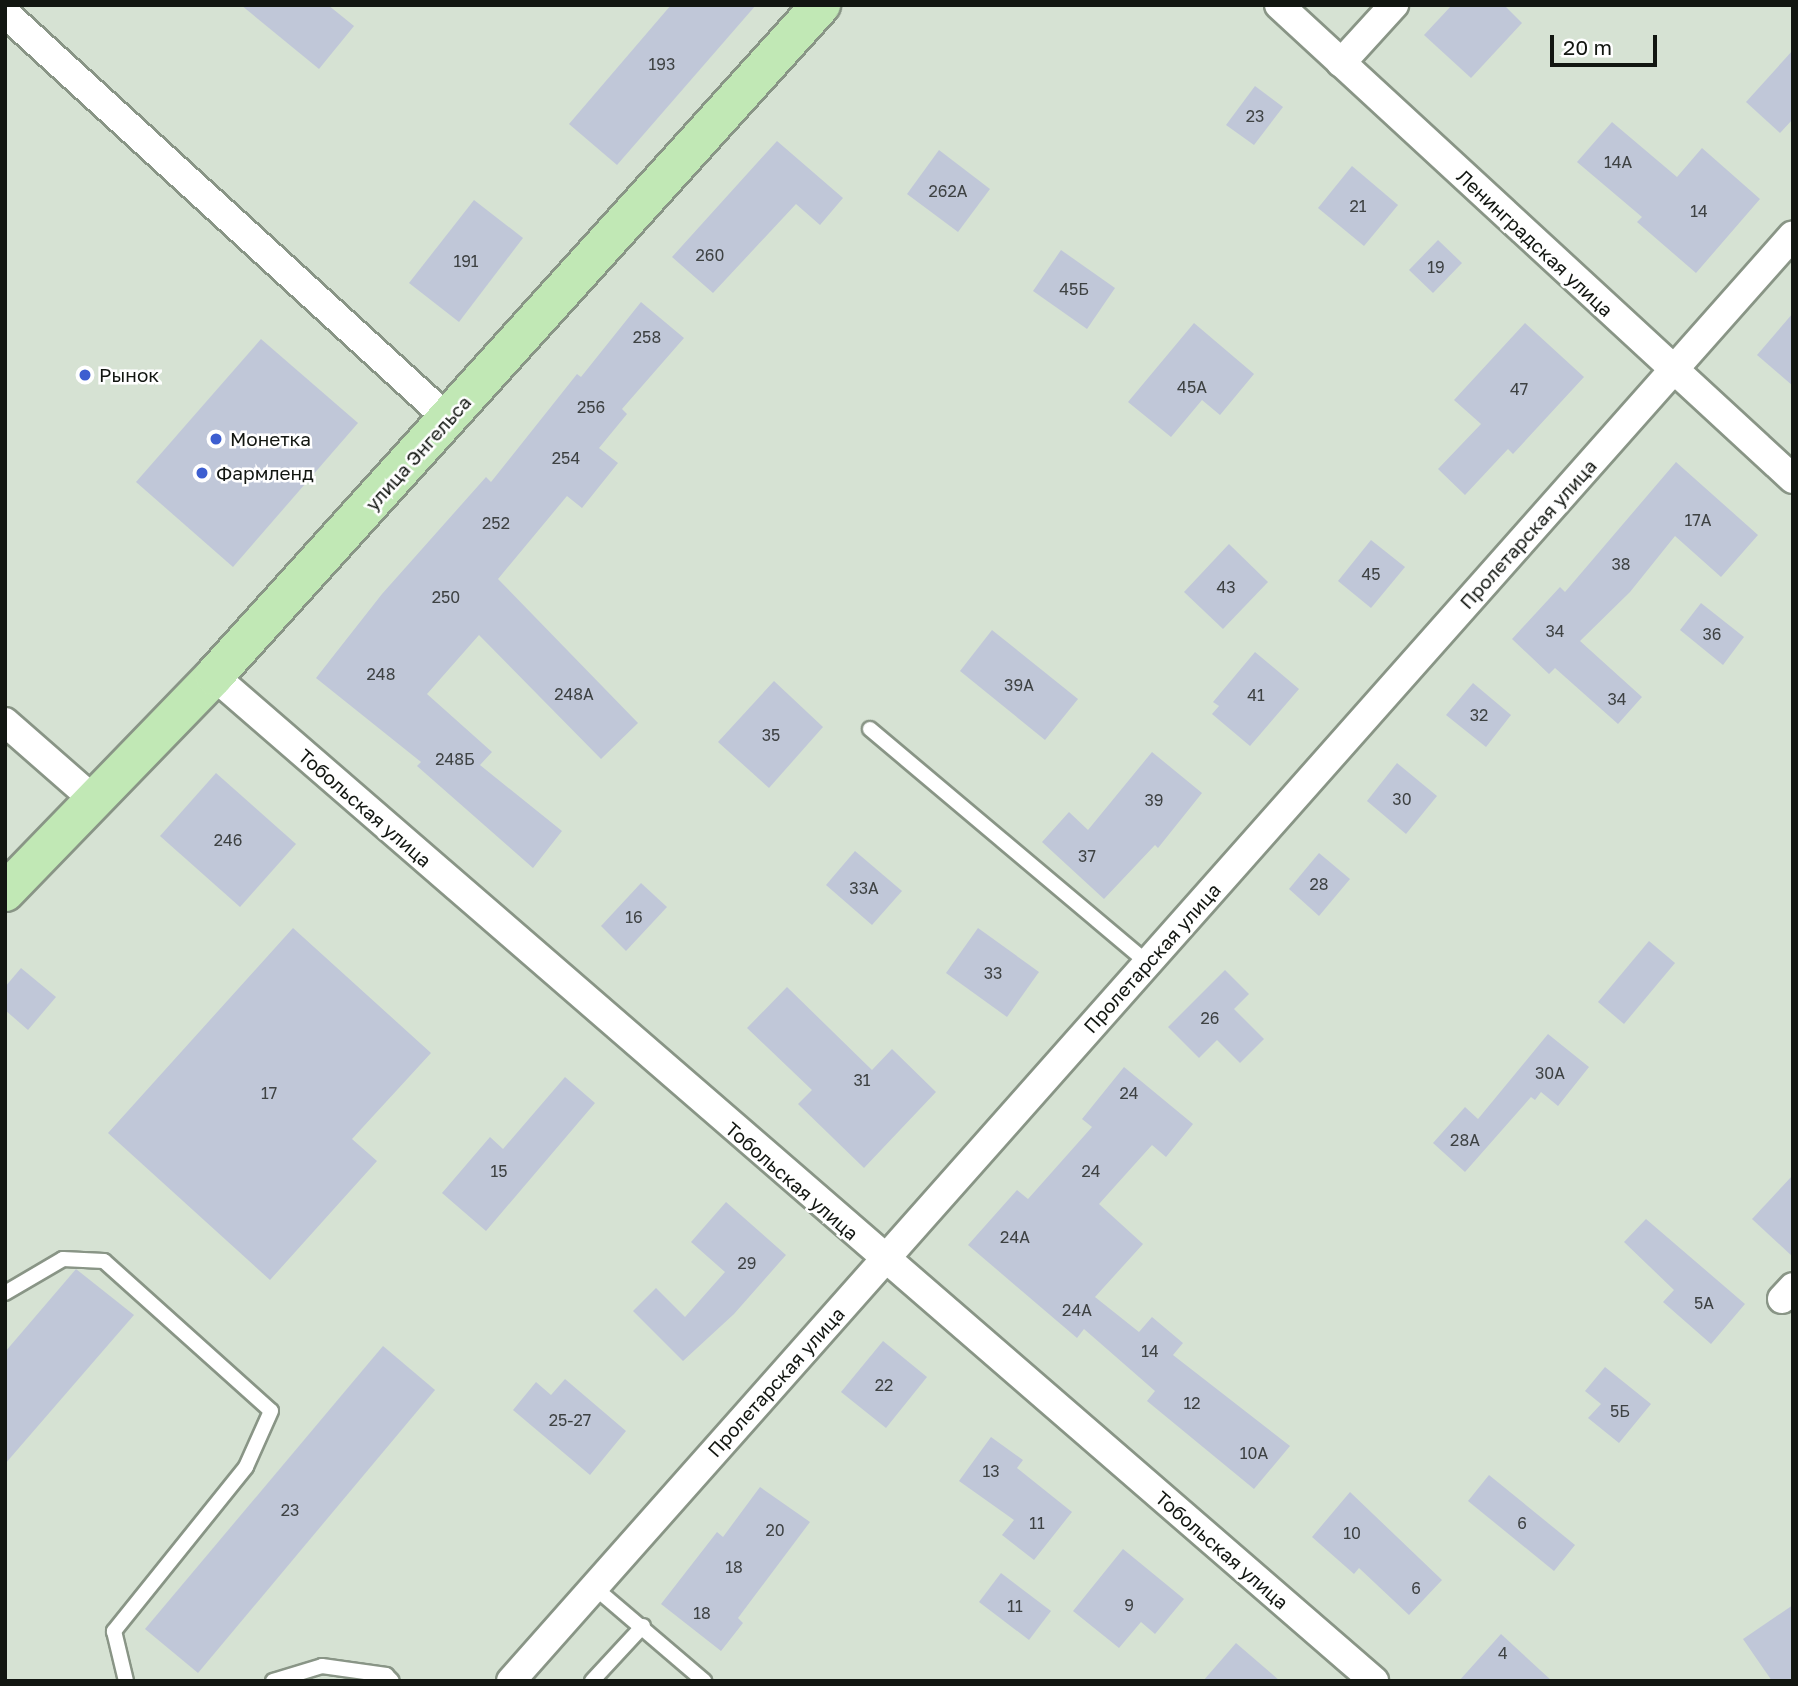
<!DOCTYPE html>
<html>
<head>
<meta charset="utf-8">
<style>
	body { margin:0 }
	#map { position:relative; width:1798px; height:1686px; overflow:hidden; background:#d6e2d3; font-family:"Golos Text",sans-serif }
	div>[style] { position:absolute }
	.building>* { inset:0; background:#c0c7d8 }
	.roads { filter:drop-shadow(2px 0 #899586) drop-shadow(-2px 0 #899586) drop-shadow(0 2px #899586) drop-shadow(0 -2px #899586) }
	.service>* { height:14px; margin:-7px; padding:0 7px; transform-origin:7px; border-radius:7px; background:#fff }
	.minor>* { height:28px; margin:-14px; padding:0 14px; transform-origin:14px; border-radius:14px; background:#fff }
	.primary>* { height:38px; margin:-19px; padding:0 19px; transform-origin:19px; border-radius:19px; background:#c1e8b5 }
	.dots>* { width:19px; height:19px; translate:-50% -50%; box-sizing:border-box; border:4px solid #fff; border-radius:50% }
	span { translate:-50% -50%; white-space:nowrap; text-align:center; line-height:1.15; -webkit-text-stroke:5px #fff; paint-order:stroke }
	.number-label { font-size:16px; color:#3e4243 }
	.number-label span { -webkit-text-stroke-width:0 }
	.street-label { font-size:19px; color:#121611 }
	.poi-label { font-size:19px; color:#121611 }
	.left { translate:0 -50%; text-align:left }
	.frame { position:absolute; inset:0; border:7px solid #121611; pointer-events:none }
	.scale { position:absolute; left:1550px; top:35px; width:107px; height:32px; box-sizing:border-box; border:4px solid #121611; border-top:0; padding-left:9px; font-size:21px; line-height:24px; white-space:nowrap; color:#121611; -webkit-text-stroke:5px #fff; paint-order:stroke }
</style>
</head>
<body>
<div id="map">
	<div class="building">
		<div style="clip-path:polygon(241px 5px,328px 5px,354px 26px,319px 69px)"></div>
		<div style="clip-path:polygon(671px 5px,756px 5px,617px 165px,569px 124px)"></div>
		<div style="clip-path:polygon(1452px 5px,1504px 5px,1522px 23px,1471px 78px,1424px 35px)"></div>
		<div style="clip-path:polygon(1793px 50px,1793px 119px,1780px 133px,1746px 102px)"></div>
		<div style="clip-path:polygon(1255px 86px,1283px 107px,1254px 145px,1226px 125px)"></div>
		<div style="clip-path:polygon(1612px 122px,1677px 177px,1702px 148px,1760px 199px,1696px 273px,1637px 222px,1642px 217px,1577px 162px)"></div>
		<div style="clip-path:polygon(777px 141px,843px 198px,820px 225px,796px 204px,713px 293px,672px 257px)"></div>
		<div style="clip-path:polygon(939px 150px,990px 189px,958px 232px,907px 194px)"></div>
		<div style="clip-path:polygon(1352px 166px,1398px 205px,1364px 246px,1318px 208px)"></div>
		<div style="clip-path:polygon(474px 200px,523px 238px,459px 322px,409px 283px)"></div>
		<div style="clip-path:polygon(1438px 240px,1462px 263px,1433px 293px,1409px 270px)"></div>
		<div style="clip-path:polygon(1061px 250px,1115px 288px,1087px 329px,1033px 291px)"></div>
		<div style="clip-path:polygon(641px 302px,684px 338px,622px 409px,627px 414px,599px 448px,618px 463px,582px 508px,567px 496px,498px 579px,638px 723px,601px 759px,479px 635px,427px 694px,492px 752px,480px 765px,562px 831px,533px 868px,417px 766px,421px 762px,316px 678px,382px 594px,486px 477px,491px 482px,577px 374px,581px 377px)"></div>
		<div style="clip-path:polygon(1793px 313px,1793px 386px,1757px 355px)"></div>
		<div style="clip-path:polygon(1194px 323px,1254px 374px,1220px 415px,1202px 400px,1171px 437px,1128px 402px)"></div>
		<div style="clip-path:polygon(1525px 323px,1584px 377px,1513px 454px,1508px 449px,1465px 495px,1438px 469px,1481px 424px,1454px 400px)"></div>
		<div style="clip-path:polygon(261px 339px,358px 423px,233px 567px,136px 482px)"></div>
		<div style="clip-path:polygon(1676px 462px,1758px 535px,1721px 577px,1675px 536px,1630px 592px,1580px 641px,1642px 697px,1618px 724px,1555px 668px,1549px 674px,1512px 639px,1560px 587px,1565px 592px)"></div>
		<div style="clip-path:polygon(1371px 540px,1405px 567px,1371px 608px,1338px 581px)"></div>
		<div style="clip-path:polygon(1229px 544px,1268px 582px,1223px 629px,1184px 592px)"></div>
		<div style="clip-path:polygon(1701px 603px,1744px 637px,1723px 665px,1680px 630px)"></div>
		<div style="clip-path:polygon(992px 630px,1078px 699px,1045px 740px,960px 671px)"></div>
		<div style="clip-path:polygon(1255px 652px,1299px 689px,1250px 746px,1212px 714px,1219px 706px,1213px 702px)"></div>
		<div style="clip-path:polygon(774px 681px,823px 727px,769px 788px,718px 742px)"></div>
		<div style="clip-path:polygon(1473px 683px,1511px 715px,1486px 747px,1446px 715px)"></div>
		<div style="clip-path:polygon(1152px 752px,1202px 793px,1158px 848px,1155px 845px,1104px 899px,1042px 842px,1069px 812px,1088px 830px)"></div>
		<div style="clip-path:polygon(1397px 763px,1437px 796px,1406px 834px,1367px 801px)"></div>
		<div style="clip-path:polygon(216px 773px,296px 844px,240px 907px,160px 836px)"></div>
		<div style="clip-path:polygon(855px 851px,902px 891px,872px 925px,826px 885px)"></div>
		<div style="clip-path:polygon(1319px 853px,1350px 879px,1319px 916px,1289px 889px)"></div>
		<div style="clip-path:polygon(641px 883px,667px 907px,626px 951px,601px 926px)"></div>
		<div style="clip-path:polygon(293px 928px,431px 1053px,352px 1139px,377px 1161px,270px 1280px,108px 1133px)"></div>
		<div style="clip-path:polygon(978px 928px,1039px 972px,1007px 1017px,946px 973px)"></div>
		<div style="clip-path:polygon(1649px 941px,1675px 963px,1624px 1024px,1598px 1002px)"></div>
		<div style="clip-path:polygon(21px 968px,56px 997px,28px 1030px,5px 1010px,5px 987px)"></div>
		<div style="clip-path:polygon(1225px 970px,1249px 994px,1234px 1009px,1264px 1039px,1240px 1063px,1217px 1040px,1199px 1058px,1168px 1027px)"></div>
		<div style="clip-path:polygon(787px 987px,872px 1070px,892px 1049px,936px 1092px,864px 1168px,798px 1104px,812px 1090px,747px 1028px)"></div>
		<div style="clip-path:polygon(1548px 1034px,1589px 1067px,1558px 1106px,1541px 1092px,1535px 1100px,1531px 1097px,1465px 1172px,1433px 1143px,1465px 1107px,1478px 1119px)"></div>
		<div style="clip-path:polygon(1124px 1067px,1193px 1124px,1166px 1157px,1152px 1145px,1099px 1204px,1143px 1244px,1095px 1297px,1139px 1332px,1152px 1317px,1183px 1343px,1173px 1355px,1290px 1446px,1254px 1489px,1147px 1401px,1155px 1391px,1084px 1329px,1077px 1338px,968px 1245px,1017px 1190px,1028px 1199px,1092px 1127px,1082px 1119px)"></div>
		<div style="clip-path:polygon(565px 1077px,595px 1103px,486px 1231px,442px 1193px,490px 1137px,503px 1149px)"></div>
		<div style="clip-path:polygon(1793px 1175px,1793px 1257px,1752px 1219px)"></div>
		<div style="clip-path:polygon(726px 1202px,786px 1255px,734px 1314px,683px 1361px,633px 1311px,656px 1288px,685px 1317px,725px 1272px,691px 1242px)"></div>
		<div style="clip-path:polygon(1646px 1219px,1745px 1304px,1711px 1344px,1663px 1302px,1674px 1290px,1624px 1242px)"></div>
		<div style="clip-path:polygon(76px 1269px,134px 1315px,5px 1464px,5px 1352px)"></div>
		<div style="clip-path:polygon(883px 1341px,927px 1377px,886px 1428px,841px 1392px)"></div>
		<div style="clip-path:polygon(383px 1346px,435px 1390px,198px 1673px,145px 1629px)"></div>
		<div style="clip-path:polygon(1605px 1367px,1651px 1404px,1619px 1443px,1588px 1418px,1601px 1404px,1585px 1391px)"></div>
		<div style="clip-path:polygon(565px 1379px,626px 1431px,590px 1475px,513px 1410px,536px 1382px,551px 1395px)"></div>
		<div style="clip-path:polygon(991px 1437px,1023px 1460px,1017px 1468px,1072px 1512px,1034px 1560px,1002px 1535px,1014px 1520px,959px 1481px)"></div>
		<div style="clip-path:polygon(1489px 1475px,1575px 1545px,1554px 1571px,1468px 1501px)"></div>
		<div style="clip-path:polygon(760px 1487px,810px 1522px,738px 1618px,743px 1623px,721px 1651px,661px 1604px,717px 1532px,723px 1537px)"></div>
		<div style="clip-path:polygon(1350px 1492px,1442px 1580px,1409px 1615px,1359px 1568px,1354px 1574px,1312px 1537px)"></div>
		<div style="clip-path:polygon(1123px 1549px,1184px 1599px,1155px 1634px,1141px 1622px,1119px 1648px,1073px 1611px)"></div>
		<div style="clip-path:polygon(1001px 1573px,1051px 1611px,1029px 1640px,979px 1602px)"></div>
		<div style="clip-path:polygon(1793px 1605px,1793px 1681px,1772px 1681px,1743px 1639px)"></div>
		<div style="clip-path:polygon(1501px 1634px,1552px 1681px,1459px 1681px)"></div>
		<div style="clip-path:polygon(1236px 1643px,1280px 1681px,1203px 1681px)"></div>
	</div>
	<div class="roads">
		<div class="service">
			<div style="left:870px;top:729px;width:363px;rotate:40.1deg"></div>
			<div style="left:5px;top:1293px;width:67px;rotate:-30.4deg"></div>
			<div style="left:63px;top:1259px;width:41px;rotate:2.8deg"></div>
			<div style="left:104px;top:1261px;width:224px;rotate:41.9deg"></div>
			<div style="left:271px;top:1411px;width:61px;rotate:114.1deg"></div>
			<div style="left:246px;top:1467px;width:211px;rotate:128.8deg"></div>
			<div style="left:114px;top:1631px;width:51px;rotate:76.5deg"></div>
			<div style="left:594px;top:1587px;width:145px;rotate:40.5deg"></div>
			<div style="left:273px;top:1681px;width:51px;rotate:-17deg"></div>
			<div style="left:322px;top:1666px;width:65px;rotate:8deg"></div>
			<div style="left:386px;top:1675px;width:8px;rotate:45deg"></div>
			<div style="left:592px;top:1681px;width:75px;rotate:-47.2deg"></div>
		</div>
		<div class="minor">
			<div style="left:1279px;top:5px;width:699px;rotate:42.68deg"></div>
			<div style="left:5px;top:13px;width:601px;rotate:42.5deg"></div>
			<div style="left:1341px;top:63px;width:79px;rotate:-47.6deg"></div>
			<div style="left:214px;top:676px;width:1535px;rotate:40.9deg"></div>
			<div style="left:5px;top:722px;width:118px;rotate:41.2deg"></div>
			<div style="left:1782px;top:1299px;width:16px;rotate:-47deg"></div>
			<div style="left:511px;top:1681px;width:1932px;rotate:-48.44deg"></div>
		</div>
		<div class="primary">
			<div style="left:5px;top:892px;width:301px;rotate:-45.9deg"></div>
			<div style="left:214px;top:676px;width:905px;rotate:-47.87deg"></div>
		</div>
	</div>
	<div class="dots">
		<div style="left:85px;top:375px;background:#3d5ed0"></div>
		<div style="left:216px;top:439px;background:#3d5ed0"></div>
		<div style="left:202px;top:473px;background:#3d5ed0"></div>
	</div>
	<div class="number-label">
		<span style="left:662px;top:64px">193</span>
		<span style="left:1255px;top:116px">23</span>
		<span style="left:1618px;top:162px">14А</span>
		<span style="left:948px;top:191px">262А</span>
		<span style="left:1358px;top:206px">21</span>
		<span style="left:1699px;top:211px">14</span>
		<span style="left:710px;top:255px">260</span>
		<span style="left:466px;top:261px">191</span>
		<span style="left:1436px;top:267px">19</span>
		<span style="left:1074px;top:289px">45Б</span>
		<span style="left:647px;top:337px">258</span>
		<span style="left:1192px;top:387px">45А</span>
		<span style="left:1519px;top:389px">47</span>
		<span style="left:591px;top:407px">256</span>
		<span style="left:566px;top:458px">254</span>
		<span style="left:1698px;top:520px">17А</span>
		<span style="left:496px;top:523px">252</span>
		<span style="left:1621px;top:564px">38</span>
		<span style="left:1371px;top:574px">45</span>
		<span style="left:1226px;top:587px">43</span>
		<span style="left:446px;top:597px">250</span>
		<span style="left:1555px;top:631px">34</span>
		<span style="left:1712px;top:634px">36</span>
		<span style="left:381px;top:674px">248</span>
		<span style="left:1019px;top:685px">39А</span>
		<span style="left:574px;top:694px">248А</span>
		<span style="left:1256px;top:695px">41</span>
		<span style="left:1617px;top:699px">34</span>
		<span style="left:1479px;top:715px">32</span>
		<span style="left:771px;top:735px">35</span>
		<span style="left:455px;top:759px">248Б</span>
		<span style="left:1402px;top:799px">30</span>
		<span style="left:1154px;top:800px">39</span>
		<span style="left:228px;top:840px">246</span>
		<span style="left:1087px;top:856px">37</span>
		<span style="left:1319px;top:884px">28</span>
		<span style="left:864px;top:888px">33А</span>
		<span style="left:634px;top:917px">16</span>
		<span style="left:993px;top:973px">33</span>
		<span style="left:1210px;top:1018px">26</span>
		<span style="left:1550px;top:1073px">30А</span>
		<span style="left:862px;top:1080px">31</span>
		<span style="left:269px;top:1093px">17</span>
		<span style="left:1129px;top:1093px">24</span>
		<span style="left:1465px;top:1140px">28А</span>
		<span style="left:499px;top:1171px">15</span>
		<span style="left:1091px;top:1171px">24</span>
		<span style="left:1015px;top:1237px">24А</span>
		<span style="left:747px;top:1263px">29</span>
		<span style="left:1704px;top:1303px">5А</span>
		<span style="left:1077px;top:1310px">24А</span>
		<span style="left:1150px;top:1351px">14</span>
		<span style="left:884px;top:1385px">22</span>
		<span style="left:1192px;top:1403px">12</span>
		<span style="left:1620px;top:1411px">5Б</span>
		<span style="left:570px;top:1420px">25-27</span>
		<span style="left:1254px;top:1453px">10А</span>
		<span style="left:991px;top:1471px">13</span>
		<span style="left:290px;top:1510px">23</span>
		<span style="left:1037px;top:1523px">11</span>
		<span style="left:1522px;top:1523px">6</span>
		<span style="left:775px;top:1530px">20</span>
		<span style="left:1352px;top:1533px">10</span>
		<span style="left:734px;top:1567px">18</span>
		<span style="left:1416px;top:1588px">6</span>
		<span style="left:1129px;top:1605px">9</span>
		<span style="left:1015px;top:1606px">11</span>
		<span style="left:702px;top:1613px">18</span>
		<span style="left:1503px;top:1653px">4</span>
	</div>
	<div class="street-label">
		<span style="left:1535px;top:243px;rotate:43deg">Ленинградская улица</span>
		<span style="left:418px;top:453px;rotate:-48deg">улица Энгельса</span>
		<span style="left:1528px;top:534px;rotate:-48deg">Пролетарская улица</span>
		<span style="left:365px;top:808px;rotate:41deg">Тобольская улица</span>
		<span style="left:1152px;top:958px;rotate:-48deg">Пролетарская улица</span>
		<span style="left:792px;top:1181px;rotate:41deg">Тобольская улица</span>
		<span style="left:776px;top:1382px;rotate:-48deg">Пролетарская улица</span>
		<span style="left:1222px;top:1550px;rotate:41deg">Тобольская улица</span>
	</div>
	<div class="poi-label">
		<span class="left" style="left:99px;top:375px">Рынок</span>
		<span class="left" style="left:230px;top:439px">Монетка</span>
		<span class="left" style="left:216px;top:473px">Фармленд</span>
	</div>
	<div class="frame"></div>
	<div class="scale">20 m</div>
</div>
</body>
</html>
